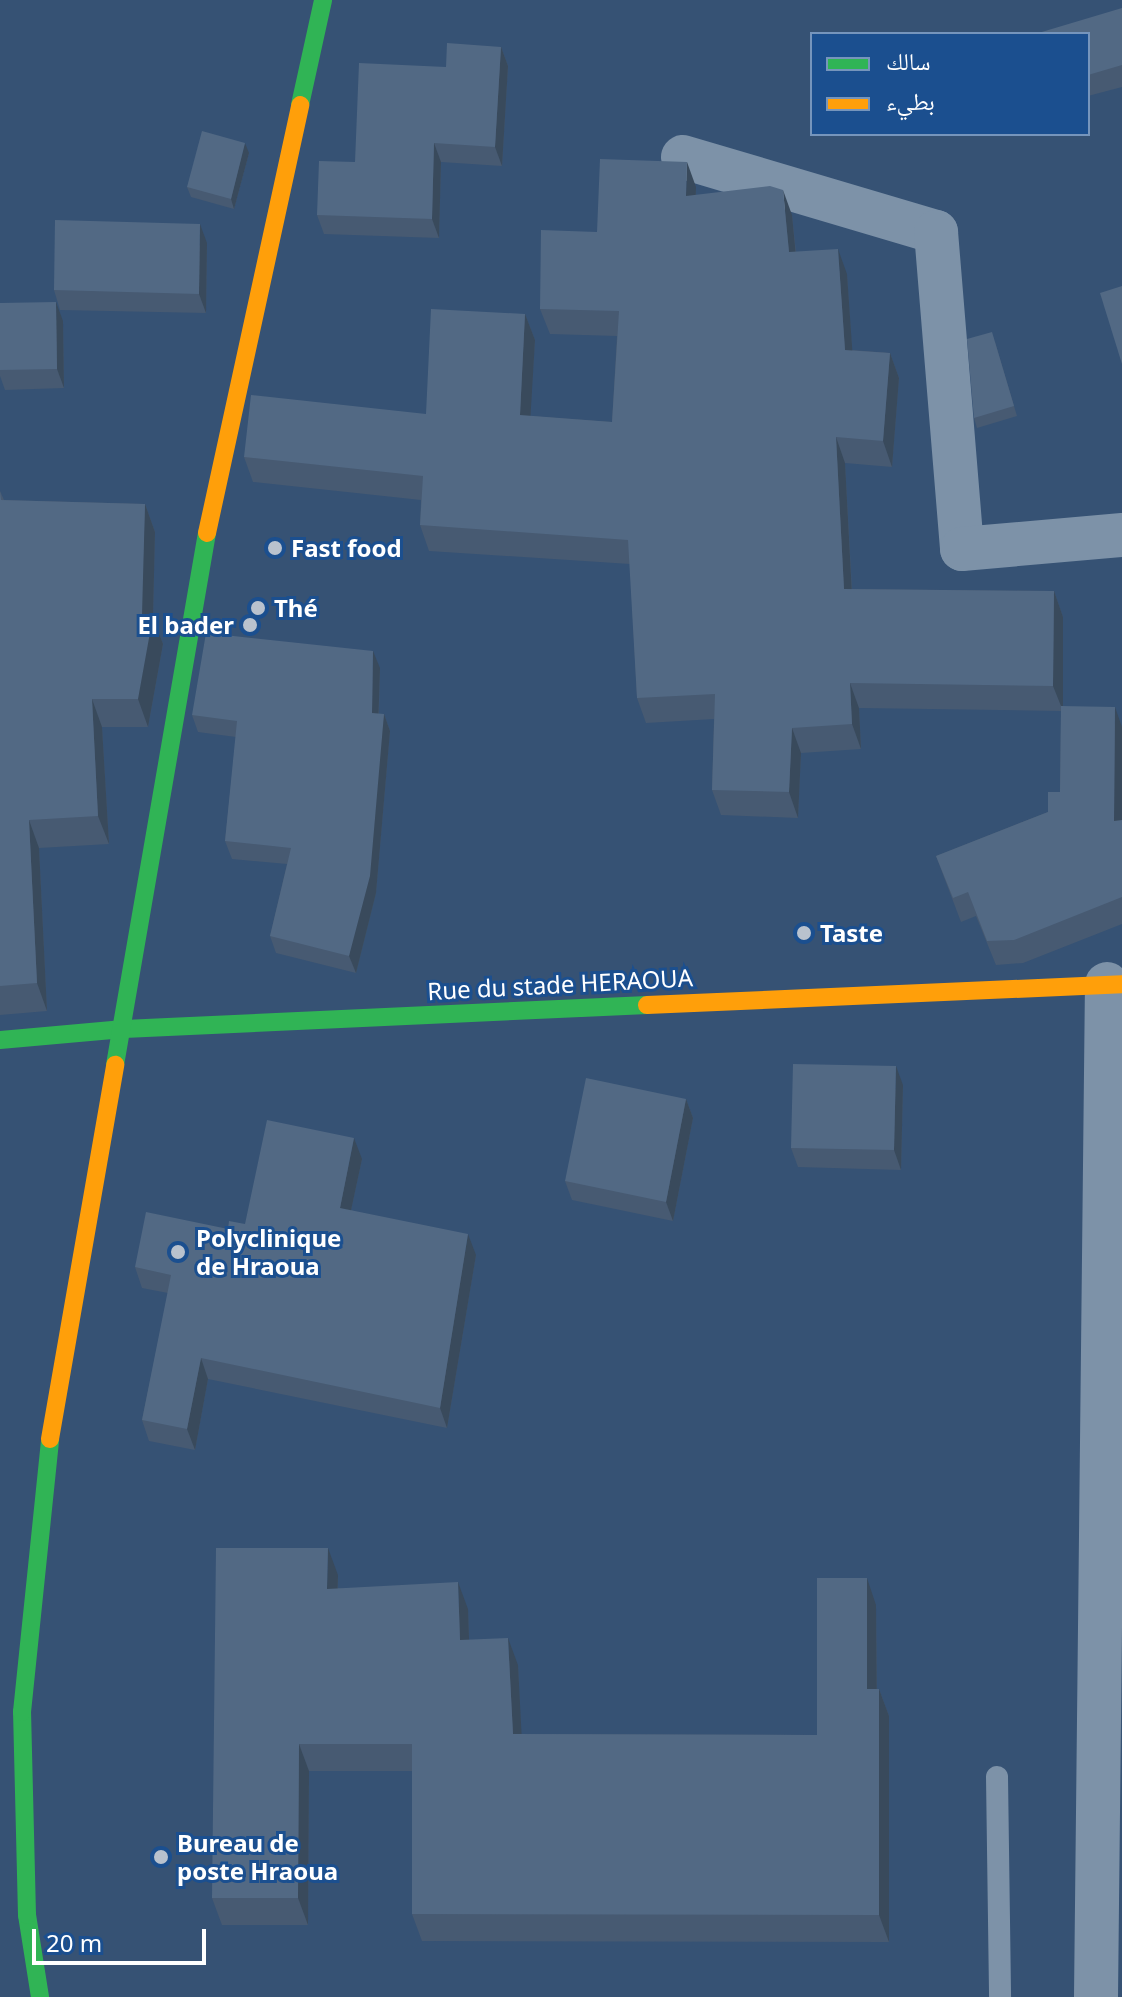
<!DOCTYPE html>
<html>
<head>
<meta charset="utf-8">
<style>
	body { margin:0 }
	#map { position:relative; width:1122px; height:1997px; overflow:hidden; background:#365274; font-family:"Noto Sans","Noto Naskh Arabic",sans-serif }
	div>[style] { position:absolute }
	.lane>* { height:22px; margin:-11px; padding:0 11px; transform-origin:11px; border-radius:11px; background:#7d92a8 }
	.street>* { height:44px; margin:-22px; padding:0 22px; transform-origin:22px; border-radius:22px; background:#7d92a8 }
	.fast>* { height:18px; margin:-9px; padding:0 9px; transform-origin:9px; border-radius:9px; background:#30b455 }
	.slow>* { height:18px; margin:-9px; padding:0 9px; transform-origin:9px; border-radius:9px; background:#ff9f0a }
	.wall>* { inset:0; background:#475a72 }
	.shaded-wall>* { inset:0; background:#394a5c }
	.building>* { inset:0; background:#526984 }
	.dots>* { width:22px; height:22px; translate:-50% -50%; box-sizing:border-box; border:4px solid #1b4f8f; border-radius:50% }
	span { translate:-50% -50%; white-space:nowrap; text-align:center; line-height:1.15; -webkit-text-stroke:6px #1b4f8f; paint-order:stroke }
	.poi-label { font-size:24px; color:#fff; font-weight:700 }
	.left { translate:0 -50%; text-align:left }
	.right { translate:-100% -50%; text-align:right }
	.street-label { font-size:24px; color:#fff }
	.legend { position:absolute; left:810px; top:32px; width:280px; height:104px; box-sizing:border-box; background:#1b4f8f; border:2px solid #7695bc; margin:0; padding:10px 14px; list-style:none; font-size:24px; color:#fff }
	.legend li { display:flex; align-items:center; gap:16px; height:40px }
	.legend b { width:40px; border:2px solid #7695bc }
	.scale { position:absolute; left:32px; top:1929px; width:174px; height:36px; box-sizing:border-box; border:4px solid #fff; border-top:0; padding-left:10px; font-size:24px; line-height:28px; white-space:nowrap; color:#fff; -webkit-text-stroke:6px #1b4f8f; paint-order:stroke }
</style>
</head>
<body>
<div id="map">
	<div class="lane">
		<div style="left:997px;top:1777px;width:220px;rotate:89.2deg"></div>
	</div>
	<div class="street">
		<div style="left:683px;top:157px;width:264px;rotate:16.5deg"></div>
		<div style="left:936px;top:232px;width:318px;rotate:85.3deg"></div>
		<div style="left:962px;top:549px;width:161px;rotate:-5deg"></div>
		<div style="left:1096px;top:1997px;width:1013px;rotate:-89.38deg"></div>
	</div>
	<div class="fast">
		<div style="left:300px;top:105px;width:107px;rotate:-77.6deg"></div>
		<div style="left:0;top:1040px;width:124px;rotate:-5.1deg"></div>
		<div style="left:124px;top:1029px;width:524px;rotate:-2.63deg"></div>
		<div style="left:115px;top:1065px;width:540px;rotate:-80.19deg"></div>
		<div style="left:40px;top:1997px;width:83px;rotate:-99deg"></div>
		<div style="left:27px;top:1915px;width:203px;rotate:-91.4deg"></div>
		<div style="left:22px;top:1712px;width:274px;rotate:-84.1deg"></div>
	</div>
	<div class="slow">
		<div style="left:207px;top:533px;width:438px;rotate:-77.7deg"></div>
		<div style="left:647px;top:1005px;width:475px;rotate:-2.5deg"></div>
		<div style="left:50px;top:1439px;width:380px;rotate:-80.1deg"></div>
	</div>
	<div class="wall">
		<div style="clip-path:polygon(1122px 8px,1122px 87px,1088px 96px,1088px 34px)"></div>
		<div style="clip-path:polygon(501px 47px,508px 66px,502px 166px,441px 162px,439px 238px,324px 234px,317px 215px,446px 67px)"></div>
		<div style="clip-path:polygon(249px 153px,234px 209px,191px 197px,187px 187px)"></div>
		<div style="clip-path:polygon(696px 187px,696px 195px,792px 215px,796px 252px,847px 274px,852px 350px,890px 353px,899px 378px,892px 467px,845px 463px,852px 589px,1054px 591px,1063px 617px,1063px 706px,1122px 727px,1122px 924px,1023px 963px,996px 965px,976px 916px,961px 922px,936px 856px,1048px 812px,1060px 792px,1061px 711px,859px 708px,861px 749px,801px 753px,798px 818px,721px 815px,712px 790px,714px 719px,646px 723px,637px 698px,630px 564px,429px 551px,420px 525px,421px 500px,253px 482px,244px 457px,426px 414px,525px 314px,535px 340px,530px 416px,612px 422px,617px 336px,550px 334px,540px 309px)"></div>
		<div style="clip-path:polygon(207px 243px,206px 313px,60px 310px,54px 290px)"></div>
		<div style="clip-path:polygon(0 303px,63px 321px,64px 388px,5px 390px,0 376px)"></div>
		<div style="clip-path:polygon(995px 342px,1017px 416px,977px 428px,974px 418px)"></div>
		<div style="clip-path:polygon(0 491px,4px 500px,145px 504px,155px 532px,153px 617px,163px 644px,148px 727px,102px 727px,109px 844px,39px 848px,47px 1011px,0 1015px)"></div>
		<div style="clip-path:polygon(380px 668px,379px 714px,384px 714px,390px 731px,376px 893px,356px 973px,276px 953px,270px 936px,287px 864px,232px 859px,225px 841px,236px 737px,198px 732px,192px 715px)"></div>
		<div style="clip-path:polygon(903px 1085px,901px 1170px,798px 1167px,791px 1148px)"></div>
		<div style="clip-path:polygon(686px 1099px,693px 1118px,673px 1221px,572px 1200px,565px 1181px)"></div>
		<div style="clip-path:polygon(362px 1159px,351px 1210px,476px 1255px,447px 1428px,208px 1379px,195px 1450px,149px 1441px,142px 1420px,168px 1293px,142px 1288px,135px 1267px,228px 1229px,245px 1224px)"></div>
		<div style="clip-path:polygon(338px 1575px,338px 1588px,468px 1609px,469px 1640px,518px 1665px,521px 1734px,817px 1735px,876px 1605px,877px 1689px,879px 1689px,889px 1716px,889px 1942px,422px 1941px,412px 1914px,412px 1771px,309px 1771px,308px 1925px,222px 1925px,212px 1898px)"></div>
	</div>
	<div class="shaded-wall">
		<div style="clip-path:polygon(501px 47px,508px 66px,502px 166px,495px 147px)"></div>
		<div style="clip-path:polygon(245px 143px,249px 153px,234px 209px,231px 199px)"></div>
		<div style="clip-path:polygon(434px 143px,441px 162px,439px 238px,432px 219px)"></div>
		<div style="clip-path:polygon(687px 162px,696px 187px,695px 221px,686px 196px)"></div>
		<div style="clip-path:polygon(783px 190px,792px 215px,798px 277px,789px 252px)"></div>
		<div style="clip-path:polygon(200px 224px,207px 243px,206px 313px,199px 294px)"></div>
		<div style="clip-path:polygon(838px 249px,847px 274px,854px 375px,845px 350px)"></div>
		<div style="clip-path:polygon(56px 302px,63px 321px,64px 388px,57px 369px)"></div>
		<div style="clip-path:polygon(525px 314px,535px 340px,529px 441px,520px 415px)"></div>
		<div style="clip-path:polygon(890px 353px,899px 378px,892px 467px,883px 441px)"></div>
		<div style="clip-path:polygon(836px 437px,845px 463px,853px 614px,844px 589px)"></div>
		<div style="clip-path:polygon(145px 504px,155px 532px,153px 617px,163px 644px,148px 727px,138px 699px)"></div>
		<div style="clip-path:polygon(1054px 591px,1063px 617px,1063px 711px,1053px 686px)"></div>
		<div style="clip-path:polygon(373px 651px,380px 668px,378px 730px,372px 713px)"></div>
		<div style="clip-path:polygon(850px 683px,859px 708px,861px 749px,852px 724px)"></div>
		<div style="clip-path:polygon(92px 699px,102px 727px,109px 844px,98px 816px)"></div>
		<div style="clip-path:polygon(1115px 707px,1122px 727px,1122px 844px,1114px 821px)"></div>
		<div style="clip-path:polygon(384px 714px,390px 731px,376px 893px,356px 973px,349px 956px)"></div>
		<div style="clip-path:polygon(792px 728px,801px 753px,798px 818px,789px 792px)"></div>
		<div style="clip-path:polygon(29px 820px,39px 848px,47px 1011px,37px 983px)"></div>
		<div style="clip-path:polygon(896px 1066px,903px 1085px,901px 1170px,894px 1150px)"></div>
		<div style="clip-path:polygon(686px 1099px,693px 1118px,673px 1221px,666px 1202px)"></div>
		<div style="clip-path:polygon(354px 1138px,362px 1159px,347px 1229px,340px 1208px)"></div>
		<div style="clip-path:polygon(468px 1234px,476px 1255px,447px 1428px,440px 1408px)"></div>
		<div style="clip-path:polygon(201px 1358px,208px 1379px,195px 1450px,187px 1429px)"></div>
		<div style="clip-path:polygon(328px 1548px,338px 1575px,337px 1616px,327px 1589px)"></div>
		<div style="clip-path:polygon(867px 1578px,876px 1605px,877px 1716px,867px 1689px)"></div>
		<div style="clip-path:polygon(458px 1582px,468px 1609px,470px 1667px,460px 1640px)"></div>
		<div style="clip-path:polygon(508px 1638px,518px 1665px,523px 1762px,513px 1734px)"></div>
		<div style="clip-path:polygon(879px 1689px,889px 1716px,889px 1942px,879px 1915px)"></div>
		<div style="clip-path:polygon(299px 1744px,309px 1771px,308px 1925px,298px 1898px)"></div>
	</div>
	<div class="building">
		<div style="clip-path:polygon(1122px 8px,1122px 65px,1088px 75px,1088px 34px,1035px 34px)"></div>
		<div style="clip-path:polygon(447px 43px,501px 47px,495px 147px,434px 143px,432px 219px,317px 215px,319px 161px,355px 162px,359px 63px,446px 67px)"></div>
		<div style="clip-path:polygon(202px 131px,245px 143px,231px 199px,187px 187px)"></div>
		<div style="clip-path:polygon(600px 159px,687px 162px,686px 196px,770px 186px,783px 190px,789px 252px,838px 249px,845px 350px,890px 353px,883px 441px,836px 437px,844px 589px,1054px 591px,1053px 686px,850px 683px,852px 724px,792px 728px,789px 792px,712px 790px,715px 694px,637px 698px,628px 540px,420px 525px,423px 476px,244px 457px,251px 395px,426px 414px,431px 309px,525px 314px,520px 415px,612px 422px,619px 311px,540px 309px,541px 230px,597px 232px)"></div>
		<div style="clip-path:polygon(55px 220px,200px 224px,199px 294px,54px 290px)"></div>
		<div style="clip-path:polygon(1122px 286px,1122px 364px,1100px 293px)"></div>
		<div style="clip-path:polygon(56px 302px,57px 369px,0 370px,0 303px)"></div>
		<div style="clip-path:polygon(992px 332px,1014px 406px,974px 418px,967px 339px)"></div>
		<div style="clip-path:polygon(0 491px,1px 500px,145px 504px,142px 615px,153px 616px,138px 699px,92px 699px,98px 816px,29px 820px,37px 983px,0 986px)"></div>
		<div style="clip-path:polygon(206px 633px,373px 651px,372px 713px,384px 714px,370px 876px,349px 956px,270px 936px,291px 848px,225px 841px,237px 721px,192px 715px)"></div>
		<div style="clip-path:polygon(1061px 706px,1115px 707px,1114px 821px,1122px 820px,1122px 897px,1014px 940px,987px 941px,968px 892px,953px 898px,936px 856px,1048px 812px,1048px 792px,1060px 792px)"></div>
		<div style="clip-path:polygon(793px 1064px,896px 1066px,894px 1150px,791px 1148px)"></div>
		<div style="clip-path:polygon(586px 1078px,686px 1099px,666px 1202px,565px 1181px)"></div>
		<div style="clip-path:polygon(267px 1120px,354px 1138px,340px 1208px,468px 1234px,440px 1408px,201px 1358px,187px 1429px,142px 1420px,171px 1275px,135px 1267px,146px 1212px,228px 1229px,229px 1221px,245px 1224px)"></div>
		<div style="clip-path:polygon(216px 1548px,328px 1548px,327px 1589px,458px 1582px,460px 1640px,508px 1638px,513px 1734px,817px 1735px,817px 1578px,867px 1578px,867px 1689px,879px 1689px,879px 1915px,412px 1914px,412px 1744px,299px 1744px,298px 1898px,212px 1898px)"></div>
	</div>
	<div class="dots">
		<div style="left:275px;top:548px;background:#b9c2ce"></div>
		<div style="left:258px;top:608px;background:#b9c2ce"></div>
		<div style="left:250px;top:625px;background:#b9c2ce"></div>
		<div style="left:804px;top:933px;background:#b9c2ce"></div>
		<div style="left:178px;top:1252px;background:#b9c2ce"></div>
		<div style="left:161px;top:1857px;background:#b9c2ce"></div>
	</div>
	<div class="poi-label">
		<span class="left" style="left:291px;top:548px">Fast food</span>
		<span class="left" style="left:274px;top:608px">Thé</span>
		<span class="right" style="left:234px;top:625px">El bader</span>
		<span class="left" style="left:820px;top:933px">Taste</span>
		<span class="left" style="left:196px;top:1252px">Polyclinique<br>de Hraoua</span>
		<span class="left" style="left:177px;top:1857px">Bureau de<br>poste Hraoua</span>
	</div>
	<div class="street-label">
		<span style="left:560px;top:984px;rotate:-3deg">Rue du stade HERAOUA</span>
	</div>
	<ul class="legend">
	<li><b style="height:10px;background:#30b455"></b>سالك</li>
	<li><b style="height:10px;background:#ff9f0a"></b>بطيء</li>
	</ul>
	<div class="scale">20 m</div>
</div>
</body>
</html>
